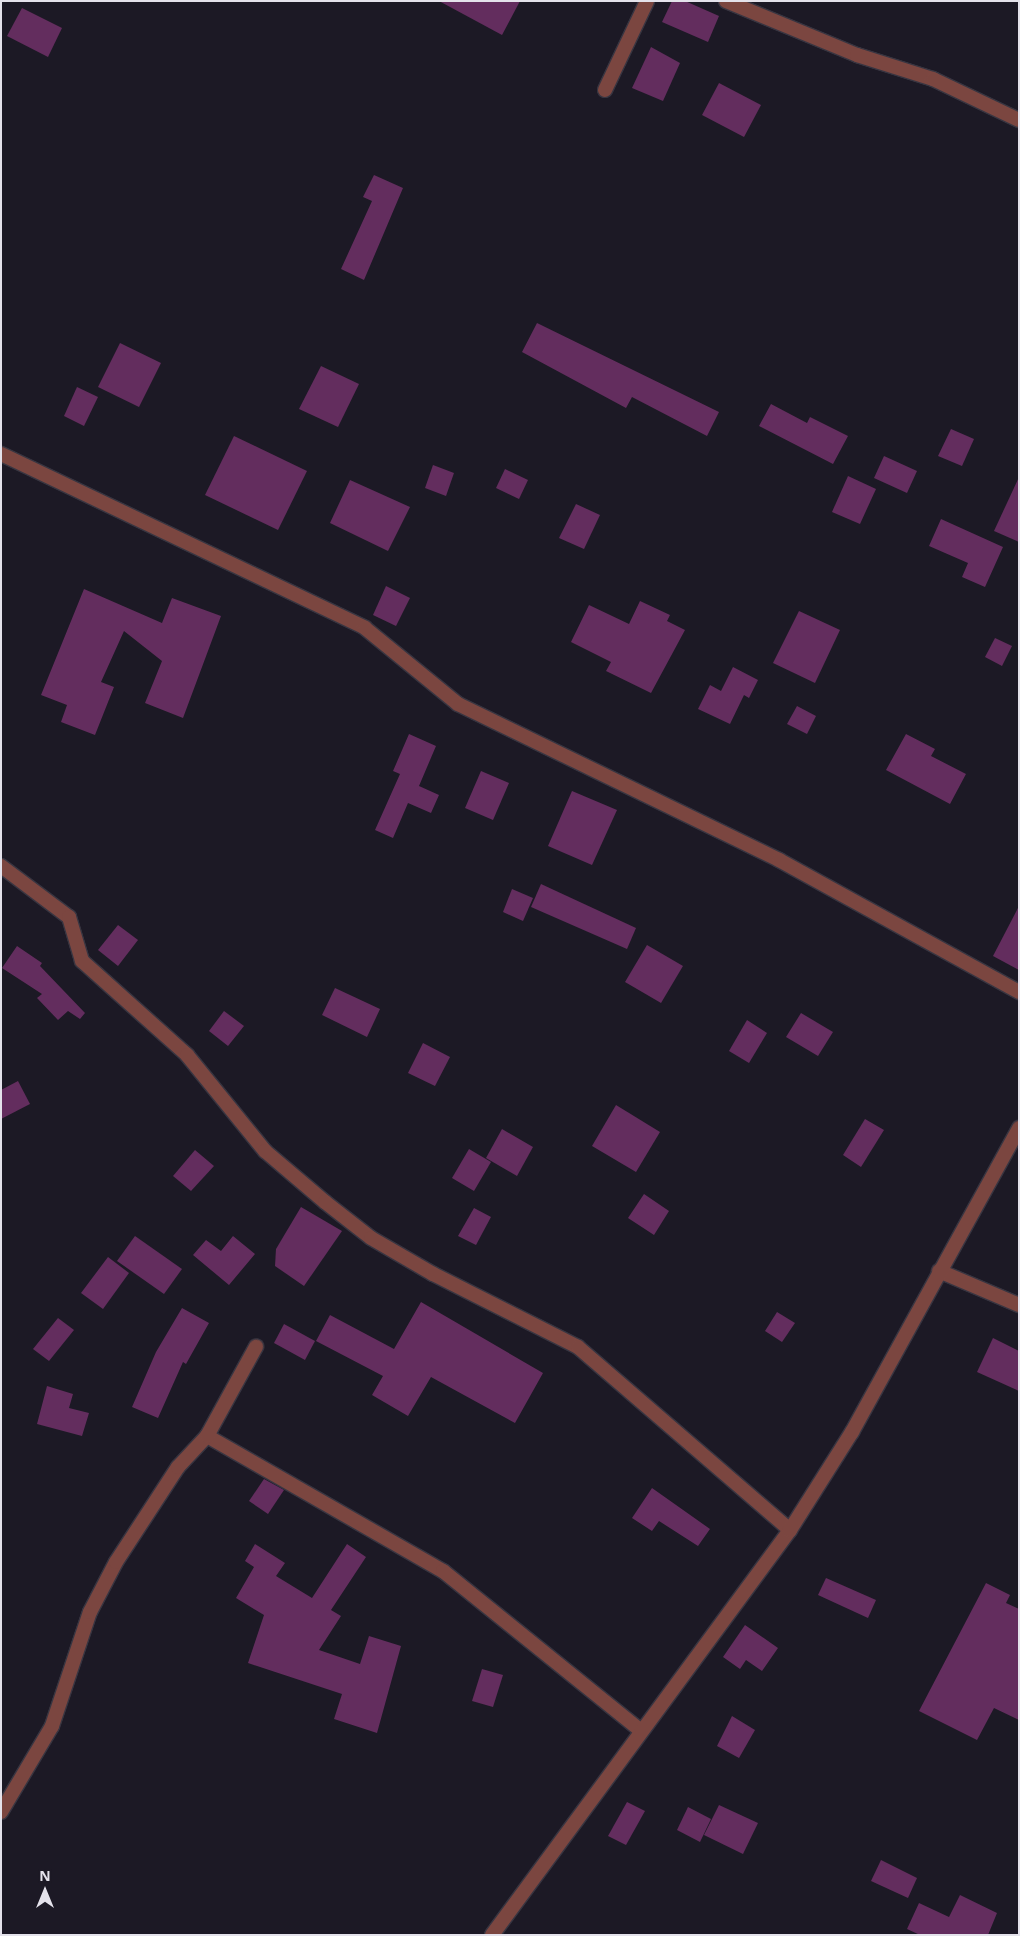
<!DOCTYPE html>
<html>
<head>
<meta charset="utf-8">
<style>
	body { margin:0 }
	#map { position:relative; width:1020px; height:1936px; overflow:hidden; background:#1c1925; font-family:"Open Sans",sans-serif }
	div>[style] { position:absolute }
	.building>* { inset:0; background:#632d5e }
	.roads { filter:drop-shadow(1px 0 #383541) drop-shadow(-1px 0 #383541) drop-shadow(0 1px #383541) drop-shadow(0 -1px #383541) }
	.minor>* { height:14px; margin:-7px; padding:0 7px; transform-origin:7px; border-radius:7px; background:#7b4640 }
	.tertiary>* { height:14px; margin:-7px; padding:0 7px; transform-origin:7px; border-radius:7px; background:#7b4640 }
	span { translate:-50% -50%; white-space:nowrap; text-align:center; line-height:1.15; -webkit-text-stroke:4px #1c1925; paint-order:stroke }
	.frame { position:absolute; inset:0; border:2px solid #e4e2eb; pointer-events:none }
	.north { position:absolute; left:20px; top:1866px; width:50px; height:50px; -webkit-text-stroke:4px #1c1925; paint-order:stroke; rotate:0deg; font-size:14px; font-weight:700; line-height:20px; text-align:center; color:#e4e2eb }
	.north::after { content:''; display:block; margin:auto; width:18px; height:22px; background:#e4e2eb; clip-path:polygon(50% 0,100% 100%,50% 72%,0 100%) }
</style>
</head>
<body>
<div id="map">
	<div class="building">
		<div style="clip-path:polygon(439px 1px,520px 1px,502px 35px)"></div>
		<div style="clip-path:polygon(672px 1px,685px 1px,719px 16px,708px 42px,662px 22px)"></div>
		<div style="clip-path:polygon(22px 8px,62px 28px,48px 57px,7px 36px)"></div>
		<div style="clip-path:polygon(651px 47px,680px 63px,663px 101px,632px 88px)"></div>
		<div style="clip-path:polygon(719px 83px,761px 105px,744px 137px,702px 115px)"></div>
		<div style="clip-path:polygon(374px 175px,403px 188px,364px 280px,341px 269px,372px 201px,363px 197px)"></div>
		<div style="clip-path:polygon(537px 323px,719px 412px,707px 436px,632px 397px,626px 408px,522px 352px)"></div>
		<div style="clip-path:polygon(120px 343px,161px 363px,139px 407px,98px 387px)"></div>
		<div style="clip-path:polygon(321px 366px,359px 384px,338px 427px,299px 409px)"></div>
		<div style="clip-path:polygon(77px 387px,98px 397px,84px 426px,64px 416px)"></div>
		<div style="clip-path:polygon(771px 404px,807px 423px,810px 417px,848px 436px,833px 464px,759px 426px)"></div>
		<div style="clip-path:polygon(951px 429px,974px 439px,962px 466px,938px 456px)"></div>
		<div style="clip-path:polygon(234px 436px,307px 471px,278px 530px,205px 495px)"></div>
		<div style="clip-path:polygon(884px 456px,917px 471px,907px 493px,874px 478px)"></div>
		<div style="clip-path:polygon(433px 465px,454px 473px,446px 496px,425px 488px)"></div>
		<div style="clip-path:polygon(505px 469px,528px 480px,519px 499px,496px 488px)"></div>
		<div style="clip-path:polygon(848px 476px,876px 489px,860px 524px,832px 512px)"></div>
		<div style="clip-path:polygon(1019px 477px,1019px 542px,994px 531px)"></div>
		<div style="clip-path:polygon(350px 480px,410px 507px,388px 551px,330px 523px)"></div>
		<div style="clip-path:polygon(576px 504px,600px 515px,584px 549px,559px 538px)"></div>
		<div style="clip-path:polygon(941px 519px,1003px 547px,985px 587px,962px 577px,968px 563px,929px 546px)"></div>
		<div style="clip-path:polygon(386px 586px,410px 598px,396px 626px,373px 615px)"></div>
		<div style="clip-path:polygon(84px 589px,162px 623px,172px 598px,221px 616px,183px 718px,145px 703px,162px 661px,124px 631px,101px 682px,114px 687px,95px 735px,61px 722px,67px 705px,41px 695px)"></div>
		<div style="clip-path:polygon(640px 601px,670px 615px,667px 621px,685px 630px,651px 693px,606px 671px,611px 662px,571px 642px,589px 605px,629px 624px)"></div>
		<div style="clip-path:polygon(799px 611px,840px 630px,815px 683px,773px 663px)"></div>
		<div style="clip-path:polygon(995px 638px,1012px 646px,1002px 666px,985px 657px)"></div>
		<div style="clip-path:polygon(733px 667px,758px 680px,749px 698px,744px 695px,730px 724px,698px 709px,710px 685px,721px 691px)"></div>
		<div style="clip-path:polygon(797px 706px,816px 716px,807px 734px,787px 724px)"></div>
		<div style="clip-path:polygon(409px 734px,436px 746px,419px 786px,439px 795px,431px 813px,408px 803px,393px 838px,375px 830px,400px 774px,393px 771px)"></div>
		<div style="clip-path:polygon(906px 734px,935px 749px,931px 756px,966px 774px,950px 804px,886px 770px)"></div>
		<div style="clip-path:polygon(481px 771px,509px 783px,493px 820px,465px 808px)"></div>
		<div style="clip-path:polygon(572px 791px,617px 810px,592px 865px,548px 846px)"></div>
		<div style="clip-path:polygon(541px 884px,636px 928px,627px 949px,531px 907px)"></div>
		<div style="clip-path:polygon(512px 889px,533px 898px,523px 921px,503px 912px)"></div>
		<div style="clip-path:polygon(1019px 906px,1019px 970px,993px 956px)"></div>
		<div style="clip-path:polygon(118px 925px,138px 940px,118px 966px,98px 950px)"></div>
		<div style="clip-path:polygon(647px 945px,683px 966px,661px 1003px,625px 982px)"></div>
		<div style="clip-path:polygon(17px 946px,42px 963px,40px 966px,85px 1013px,80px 1019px,68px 1011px,58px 1020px,37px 998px,42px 994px,2px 968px)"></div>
		<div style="clip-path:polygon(335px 988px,380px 1009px,367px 1037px,322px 1015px)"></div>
		<div style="clip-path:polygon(224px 1011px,244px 1026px,228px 1046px,209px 1031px)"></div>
		<div style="clip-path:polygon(801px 1013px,833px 1032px,818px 1056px,786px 1037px)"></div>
		<div style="clip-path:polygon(747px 1020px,767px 1033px,749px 1063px,729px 1051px)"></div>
		<div style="clip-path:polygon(423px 1043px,450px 1057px,435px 1086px,408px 1073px)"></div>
		<div style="clip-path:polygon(18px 1081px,30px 1104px,1px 1119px,1px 1090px)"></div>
		<div style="clip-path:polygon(616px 1105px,660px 1132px,636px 1172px,592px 1146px)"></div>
		<div style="clip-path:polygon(865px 1119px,884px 1130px,861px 1167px,843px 1155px)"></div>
		<div style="clip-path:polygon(502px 1129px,533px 1147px,517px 1176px,486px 1158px)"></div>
		<div style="clip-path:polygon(469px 1149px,491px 1162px,474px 1191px,452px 1178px)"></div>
		<div style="clip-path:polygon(195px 1150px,214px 1166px,191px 1191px,173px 1176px)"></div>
		<div style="clip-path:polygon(644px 1194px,669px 1211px,654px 1235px,628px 1218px)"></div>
		<div style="clip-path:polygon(301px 1207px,342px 1231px,304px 1286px,275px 1266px,276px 1249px)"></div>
		<div style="clip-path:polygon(474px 1208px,491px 1217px,476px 1245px,458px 1236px)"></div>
		<div style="clip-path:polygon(135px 1236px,182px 1269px,164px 1294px,117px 1261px)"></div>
		<div style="clip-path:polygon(233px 1236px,255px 1254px,229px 1285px,193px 1255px,206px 1240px,221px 1251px)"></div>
		<div style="clip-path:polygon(108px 1257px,129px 1273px,103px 1309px,81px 1293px)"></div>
		<div style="clip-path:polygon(421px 1302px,543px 1373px,515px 1423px,431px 1377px,408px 1416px,372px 1395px,383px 1376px,316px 1341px,330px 1315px,394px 1349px)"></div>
		<div style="clip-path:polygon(182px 1308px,209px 1323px,186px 1364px,183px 1362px,158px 1418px,132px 1407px,156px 1352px)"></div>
		<div style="clip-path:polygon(777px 1312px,795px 1323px,782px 1342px,765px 1331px)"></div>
		<div style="clip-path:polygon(58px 1318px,74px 1330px,49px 1361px,33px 1349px)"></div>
		<div style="clip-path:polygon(284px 1324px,315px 1341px,305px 1360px,274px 1343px)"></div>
		<div style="clip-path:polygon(993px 1338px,1019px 1351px,1019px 1391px,977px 1372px)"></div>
		<div style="clip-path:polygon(47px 1386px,73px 1394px,69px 1408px,89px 1413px,82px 1436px,37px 1424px)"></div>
		<div style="clip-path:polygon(264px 1479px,284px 1490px,268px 1514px,249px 1501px)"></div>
		<div style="clip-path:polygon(652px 1488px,710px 1529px,698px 1546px,659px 1521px,652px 1531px,632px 1518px)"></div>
		<div style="clip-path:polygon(255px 1544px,285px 1563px,276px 1576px,312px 1598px,347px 1544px,366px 1557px,331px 1610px,341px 1616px,319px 1650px,360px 1664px,369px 1636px,401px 1646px,377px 1733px,334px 1719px,342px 1694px,248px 1663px,264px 1615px,236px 1598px,254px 1567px,245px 1561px)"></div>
		<div style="clip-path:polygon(826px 1578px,876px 1600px,868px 1618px,818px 1595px)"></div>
		<div style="clip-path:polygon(986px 1583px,1010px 1595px,1006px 1603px,1019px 1609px,1019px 1720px,994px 1708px,977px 1740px,919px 1711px)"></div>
		<div style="clip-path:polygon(745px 1625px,778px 1648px,762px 1671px,746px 1660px,740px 1669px,723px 1657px)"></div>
		<div style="clip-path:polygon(482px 1669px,503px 1675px,493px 1707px,472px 1701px)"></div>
		<div style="clip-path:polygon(732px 1716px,755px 1730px,739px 1758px,717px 1746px)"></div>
		<div style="clip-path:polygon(627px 1802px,645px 1811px,626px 1845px,608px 1836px)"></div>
		<div style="clip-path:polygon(719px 1805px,758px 1823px,743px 1854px,704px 1835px)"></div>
		<div style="clip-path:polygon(688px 1807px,711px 1819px,700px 1842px,677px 1830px)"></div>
		<div style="clip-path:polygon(881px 1860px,917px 1878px,908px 1898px,871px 1881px)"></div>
		<div style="clip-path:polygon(960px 1895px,997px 1913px,988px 1935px,920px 1935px,907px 1929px,919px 1903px,949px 1917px)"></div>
	</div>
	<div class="roads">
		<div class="minor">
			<div style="left:726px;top:1px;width:142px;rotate:22.4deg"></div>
			<div style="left:857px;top:55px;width:80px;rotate:17.5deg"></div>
			<div style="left:933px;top:79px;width:95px;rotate:25.5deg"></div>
			<div style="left:605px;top:90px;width:98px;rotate:-64.7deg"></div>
			<div style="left:1px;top:454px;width:403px;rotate:25.5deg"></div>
			<div style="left:365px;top:628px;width:120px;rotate:39.3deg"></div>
			<div style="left:458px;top:704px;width:357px;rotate:25.9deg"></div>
			<div style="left:779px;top:860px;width:274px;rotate:28.8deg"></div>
			<div style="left:1px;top:866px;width:85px;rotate:36.9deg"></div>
			<div style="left:69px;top:917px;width:46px;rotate:73.5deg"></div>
			<div style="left:82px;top:961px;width:141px;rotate:41.8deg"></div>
			<div style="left:187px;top:1055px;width:124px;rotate:50.9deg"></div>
			<div style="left:265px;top:1151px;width:79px;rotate:40.4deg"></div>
			<div style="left:325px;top:1202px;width:58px;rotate:38deg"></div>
			<div style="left:371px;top:1238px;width:72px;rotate:30.1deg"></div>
			<div style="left:433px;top:1274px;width:162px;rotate:26.7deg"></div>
			<div style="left:578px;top:1347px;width:280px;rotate:40.8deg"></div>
			<div style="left:939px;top:1271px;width:87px;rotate:23deg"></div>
			<div style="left:207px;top:1436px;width:272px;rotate:29.8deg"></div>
			<div style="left:443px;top:1571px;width:255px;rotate:38.9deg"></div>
			<div style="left:1px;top:1812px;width:100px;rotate:-59.3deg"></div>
			<div style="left:52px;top:1726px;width:120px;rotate:-71.6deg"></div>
			<div style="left:90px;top:1612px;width:56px;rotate:-62.5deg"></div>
			<div style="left:116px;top:1562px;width:113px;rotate:-56.9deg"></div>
			<div style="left:178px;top:1467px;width:42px;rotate:-46.9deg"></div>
			<div style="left:207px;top:1436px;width:102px;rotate:-61.2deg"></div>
		</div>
		<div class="tertiary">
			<div style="left:492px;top:1935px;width:503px;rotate:-53.65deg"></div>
			<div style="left:790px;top:1530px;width:116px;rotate:-57.7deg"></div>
			<div style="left:852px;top:1432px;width:347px;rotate:-61.2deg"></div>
		</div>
	</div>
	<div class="frame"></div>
	<div class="north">N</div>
</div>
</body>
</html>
